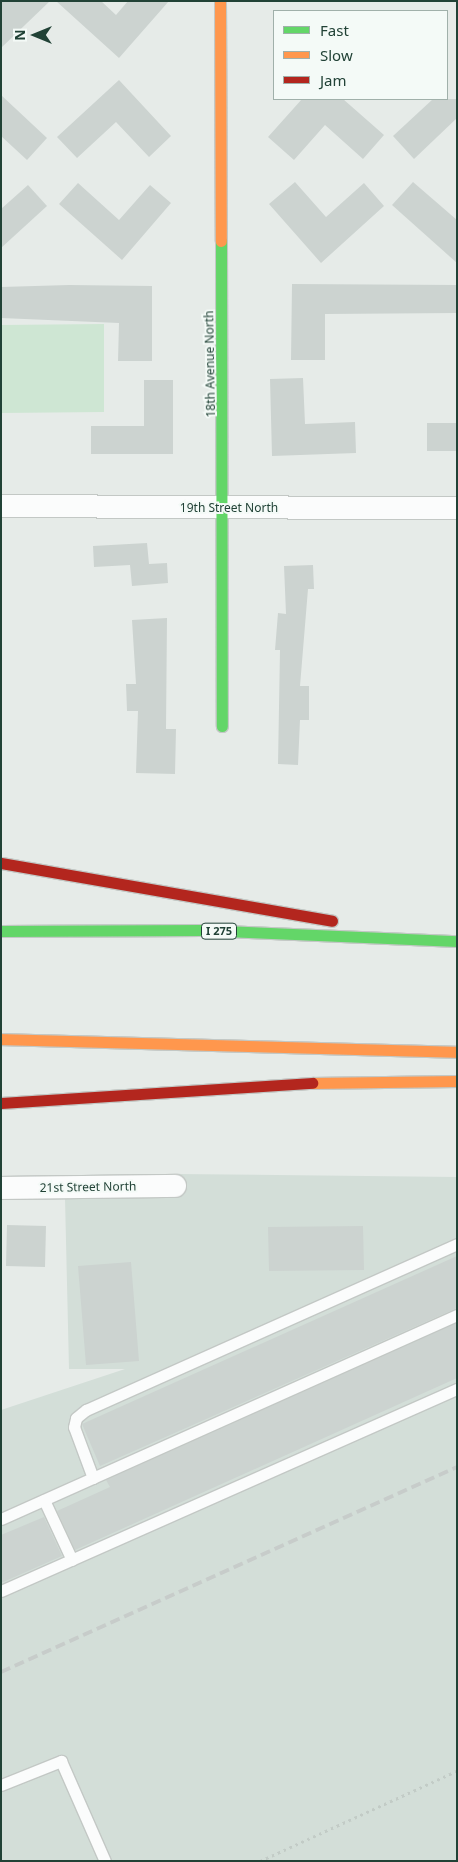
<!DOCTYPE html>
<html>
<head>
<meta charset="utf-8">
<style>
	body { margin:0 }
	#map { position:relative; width:458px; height:1862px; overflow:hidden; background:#e6ebe8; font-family:"Noto Sans",sans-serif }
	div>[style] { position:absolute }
	.built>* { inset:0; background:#d3ded8 }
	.green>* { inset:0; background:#cee6d3 }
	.building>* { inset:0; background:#ccd3d0 }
	.path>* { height:3px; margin-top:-1.5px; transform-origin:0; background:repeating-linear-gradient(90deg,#c2cbc6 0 2.5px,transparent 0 6.5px) }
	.roads { filter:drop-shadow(1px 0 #c3c8c5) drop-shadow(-1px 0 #c3c8c5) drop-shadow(0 1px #c3c8c5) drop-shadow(0 -1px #c3c8c5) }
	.lane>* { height:11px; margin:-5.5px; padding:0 5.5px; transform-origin:5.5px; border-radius:5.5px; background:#fbfcfc }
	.street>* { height:22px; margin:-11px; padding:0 11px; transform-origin:11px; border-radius:11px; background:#fbfcfc }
	.fast>* { height:11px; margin:-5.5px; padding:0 5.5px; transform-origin:5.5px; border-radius:5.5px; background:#63d668 }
	.slow>* { height:11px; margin:-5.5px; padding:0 5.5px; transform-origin:5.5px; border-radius:5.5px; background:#ff974d }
	.jam>* { height:11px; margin:-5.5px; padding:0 5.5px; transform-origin:5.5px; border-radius:5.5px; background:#b3261e }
	.rail>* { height:4px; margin-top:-2px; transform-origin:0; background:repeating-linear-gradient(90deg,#c7ccca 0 10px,transparent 0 15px) }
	span { translate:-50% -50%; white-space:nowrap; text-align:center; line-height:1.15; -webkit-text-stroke:4px #f4faf7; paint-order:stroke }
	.shield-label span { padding:1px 4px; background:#f4faf7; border:1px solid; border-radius:4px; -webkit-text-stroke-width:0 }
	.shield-label { font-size:11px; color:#214236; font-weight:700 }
	.street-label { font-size:12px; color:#214236 }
	.frame { position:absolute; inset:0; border:2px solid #214236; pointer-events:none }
	.legend { position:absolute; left:273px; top:10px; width:175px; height:90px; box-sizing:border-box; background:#f4faf7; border:1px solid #a0b0aa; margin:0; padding:6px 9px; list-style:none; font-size:15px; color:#214236 }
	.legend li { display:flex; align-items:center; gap:10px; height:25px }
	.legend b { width:25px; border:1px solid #a0b0aa }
	.north { position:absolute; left:10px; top:10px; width:50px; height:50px; -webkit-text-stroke:4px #f4faf7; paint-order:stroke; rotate:270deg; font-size:14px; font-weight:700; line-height:20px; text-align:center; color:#214236 }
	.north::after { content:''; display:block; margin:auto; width:18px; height:22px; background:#214236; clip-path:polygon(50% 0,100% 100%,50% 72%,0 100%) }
</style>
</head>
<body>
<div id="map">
	<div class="built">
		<div style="clip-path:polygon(176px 1174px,457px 1177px,457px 1861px,1px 1861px,1px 1410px,125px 1369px,69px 1369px,65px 1198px,175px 1197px)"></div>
	</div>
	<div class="green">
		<div style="clip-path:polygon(104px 324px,104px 412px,1px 413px,1px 325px)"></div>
	</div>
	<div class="building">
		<div style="clip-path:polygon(1px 1px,50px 1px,1px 48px)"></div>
		<div style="clip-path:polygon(56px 1px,101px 1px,116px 15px,128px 1px,169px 1px,119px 58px)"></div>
		<div style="clip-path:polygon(119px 80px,171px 136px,149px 157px,116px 122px,77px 158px,57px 137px)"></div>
		<div style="clip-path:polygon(1px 95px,47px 138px,27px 160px,1px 136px)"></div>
		<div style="clip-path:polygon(302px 99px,343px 99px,384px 135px,363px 159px,325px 125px,294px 160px,268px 137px)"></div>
		<div style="clip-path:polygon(433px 99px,457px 99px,457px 118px,414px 159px,393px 136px)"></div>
		<div style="clip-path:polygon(295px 182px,326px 217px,364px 183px,384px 206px,321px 263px,269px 204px)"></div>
		<div style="clip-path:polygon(413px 182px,457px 220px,457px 263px,392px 205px)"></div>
		<div style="clip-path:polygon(78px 183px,119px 220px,150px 185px,171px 203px,122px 260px,59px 204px)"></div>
		<div style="clip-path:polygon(28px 185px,47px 206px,1px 248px,1px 209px)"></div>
		<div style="clip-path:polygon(292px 284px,457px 285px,457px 313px,325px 314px,325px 360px,291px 360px)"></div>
		<div style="clip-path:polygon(69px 285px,152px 286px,152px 361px,118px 361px,119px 323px,1px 318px,1px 287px)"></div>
		<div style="clip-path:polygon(303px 378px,305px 424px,355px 422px,356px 453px,272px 456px,270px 379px)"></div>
		<div style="clip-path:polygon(144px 380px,173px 380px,173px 454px,91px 454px,91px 426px,144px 426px)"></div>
		<div style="clip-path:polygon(427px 423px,457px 423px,457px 451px,427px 451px)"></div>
		<div style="clip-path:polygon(147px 543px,149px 564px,167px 563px,168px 583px,132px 586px,130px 565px,94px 567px,93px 546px)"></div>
		<div style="clip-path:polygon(313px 565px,314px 589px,308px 589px,300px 686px,309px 686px,309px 720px,300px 720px,298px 765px,278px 764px,280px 650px,275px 650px,278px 613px,286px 614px,284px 566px)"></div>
		<div style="clip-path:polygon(167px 618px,166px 729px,176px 729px,175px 774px,136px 773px,138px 711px,127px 711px,126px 684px,136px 684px,132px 620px)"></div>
		<div style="clip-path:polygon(7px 1225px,46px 1226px,45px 1267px,6px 1266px)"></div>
		<div style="clip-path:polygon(363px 1226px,364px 1270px,269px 1271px,268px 1227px)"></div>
		<div style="clip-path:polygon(457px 1256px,457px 1308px,100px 1466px,82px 1424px)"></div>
		<div style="clip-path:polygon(131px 1262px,139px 1361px,86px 1365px,78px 1266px)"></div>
		<div style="clip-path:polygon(457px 1323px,457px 1378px,75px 1550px,57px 1511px,110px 1487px,106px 1480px)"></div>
		<div style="clip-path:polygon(44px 1517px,62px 1556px,1px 1583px,1px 1535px)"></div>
	</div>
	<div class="path">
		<div style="left:260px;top:1861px;width:217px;rotate:-24.6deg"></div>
	</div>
	<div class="roads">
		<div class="lane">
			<div style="left:93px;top:1478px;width:54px;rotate:-110.4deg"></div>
			<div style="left:74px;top:1427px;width:9px;rotate:-77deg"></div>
			<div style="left:76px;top:1418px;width:13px;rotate:-39deg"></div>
			<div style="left:86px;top:1410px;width:406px;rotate:-24.1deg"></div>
			<div style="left:44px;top:1500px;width:66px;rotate:65deg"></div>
			<div style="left:1px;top:1519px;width:500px;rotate:-24.1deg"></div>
			<div style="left:1px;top:1591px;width:499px;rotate:-23.9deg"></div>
			<div style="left:1px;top:1785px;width:65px;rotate:-21.8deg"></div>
			<div style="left:61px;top:1761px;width:109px;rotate:66.3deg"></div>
		</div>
		<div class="street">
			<div style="left:1px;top:506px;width:456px;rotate:0.3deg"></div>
			<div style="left:1px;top:1188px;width:174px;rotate:-0.7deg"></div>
		</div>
		<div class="fast">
			<div style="left:221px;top:241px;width:485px;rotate:89.9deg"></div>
			<div style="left:1px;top:931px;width:201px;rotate:-0.3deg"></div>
			<div style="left:202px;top:930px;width:255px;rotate:2.5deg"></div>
		</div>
		<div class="slow">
			<div style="left:220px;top:1px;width:240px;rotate:89.8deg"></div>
			<div style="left:1px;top:1039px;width:456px;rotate:1.6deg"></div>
			<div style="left:312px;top:1083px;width:145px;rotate:-0.8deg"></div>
		</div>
		<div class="jam">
			<div style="left:1px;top:863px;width:336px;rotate:9.9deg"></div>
			<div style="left:1px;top:1103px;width:312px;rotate:-3.7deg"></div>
		</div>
	</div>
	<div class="rail">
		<div style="left:1px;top:1672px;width:500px;rotate:-24.2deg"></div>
	</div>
	<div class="shield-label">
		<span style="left:219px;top:931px">I 275</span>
	</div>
	<div class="street-label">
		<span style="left:210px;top:364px;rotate:-91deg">18th Avenue North</span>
		<span style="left:229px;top:508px">19th Street North</span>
		<span style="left:88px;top:1187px;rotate:-1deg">21st Street North</span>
	</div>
	<div class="frame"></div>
	<ul class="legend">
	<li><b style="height:6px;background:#63d668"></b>Fast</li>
	<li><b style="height:6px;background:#ff974d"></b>Slow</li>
	<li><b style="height:6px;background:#b3261e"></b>Jam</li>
	</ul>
	<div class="north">N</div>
</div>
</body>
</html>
